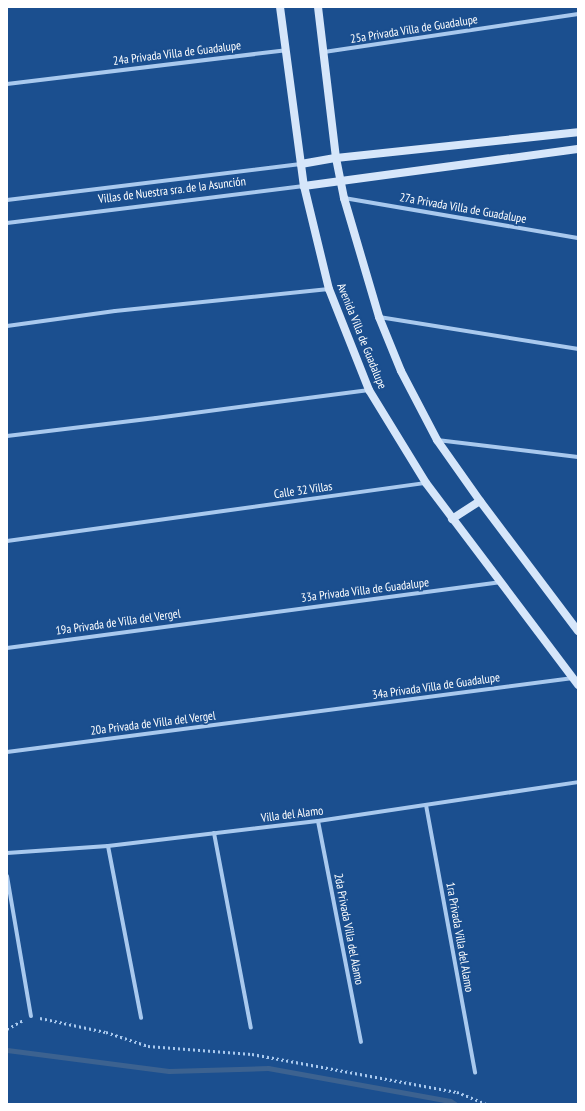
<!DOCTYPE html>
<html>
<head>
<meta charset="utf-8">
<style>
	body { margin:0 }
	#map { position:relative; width:585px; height:1111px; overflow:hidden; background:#1b4f8f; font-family:"PT Sans Narrow",sans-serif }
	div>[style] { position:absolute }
	.stream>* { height:5px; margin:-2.5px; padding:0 2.5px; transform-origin:2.5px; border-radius:2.5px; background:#3c6290 }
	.path>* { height:2.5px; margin-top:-1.25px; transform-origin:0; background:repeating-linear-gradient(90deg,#a9c9ee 0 2px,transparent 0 5px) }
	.street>* { height:4px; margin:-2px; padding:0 2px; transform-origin:2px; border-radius:2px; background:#a9c9ee }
	.secondary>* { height:8px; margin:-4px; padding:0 4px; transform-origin:4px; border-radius:4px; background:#d6e6fa }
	span { translate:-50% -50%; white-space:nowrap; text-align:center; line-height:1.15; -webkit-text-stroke:3.5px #1b4f8f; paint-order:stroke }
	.street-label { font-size:12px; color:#fff }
	.frame { position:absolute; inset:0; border:8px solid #fff; pointer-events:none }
</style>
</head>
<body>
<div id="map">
	<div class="stream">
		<div style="left:7px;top:1050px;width:163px;rotate:7.4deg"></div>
		<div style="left:169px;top:1071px;width:99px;rotate:-1.7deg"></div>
		<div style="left:268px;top:1068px;width:185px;rotate:10.3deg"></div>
		<div style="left:450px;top:1101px;width:6px;rotate:31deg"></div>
	</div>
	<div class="path">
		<div style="left:40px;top:1018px;width:67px;rotate:12deg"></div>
		<div style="left:106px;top:1032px;width:44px;rotate:18.4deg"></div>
		<div style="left:148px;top:1046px;width:104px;rotate:4.4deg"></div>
		<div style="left:252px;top:1054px;width:208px;rotate:10.5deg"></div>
		<div style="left:457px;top:1092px;width:31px;rotate:22deg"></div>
		<div style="left:7px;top:1029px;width:18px;rotate:-29deg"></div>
	</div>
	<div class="street">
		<div style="left:324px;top:52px;width:257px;rotate:-8.5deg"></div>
		<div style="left:7px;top:84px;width:281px;rotate:-6.9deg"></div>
		<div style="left:344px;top:198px;width:237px;rotate:9.7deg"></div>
		<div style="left:7px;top:200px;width:296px;rotate:-7deg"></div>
		<div style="left:7px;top:223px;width:299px;rotate:-7.1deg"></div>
		<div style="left:379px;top:317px;width:202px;rotate:9.1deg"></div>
		<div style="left:7px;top:326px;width:109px;rotate:-7.9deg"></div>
		<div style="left:115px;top:311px;width:215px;rotate:-5.9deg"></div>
		<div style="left:7px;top:436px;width:150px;rotate:-6.9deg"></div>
		<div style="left:156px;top:418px;width:215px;rotate:-7.5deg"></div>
		<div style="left:437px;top:440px;width:142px;rotate:6.9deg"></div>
		<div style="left:7px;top:541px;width:423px;rotate:-7.9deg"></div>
		<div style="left:7px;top:648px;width:497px;rotate:-7.6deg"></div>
		<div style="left:7px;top:752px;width:571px;rotate:-7.45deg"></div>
		<div style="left:426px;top:805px;width:272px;rotate:79.6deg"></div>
		<div style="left:318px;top:821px;width:225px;rotate:79deg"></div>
		<div style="left:214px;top:833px;width:198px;rotate:79.3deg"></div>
		<div style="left:108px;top:846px;width:175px;rotate:79.1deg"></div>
		<div style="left:7px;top:853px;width:101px;rotate:-4deg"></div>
		<div style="left:108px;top:846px;width:211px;rotate:-6.8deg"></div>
		<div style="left:318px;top:821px;width:263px;rotate:-8.5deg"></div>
		<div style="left:7px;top:876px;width:142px;rotate:80.3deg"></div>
	</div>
	<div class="secondary">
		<div style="left:280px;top:7px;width:181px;rotate:82.4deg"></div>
		<div style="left:304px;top:186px;width:106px;rotate:76.4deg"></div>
		<div style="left:329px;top:289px;width:109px;rotate:68.4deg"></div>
		<div style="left:369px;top:390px;width:109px;rotate:58.5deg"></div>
		<div style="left:426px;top:483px;width:253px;rotate:53deg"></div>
		<div style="left:318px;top:7px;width:152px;rotate:83.2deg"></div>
		<div style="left:336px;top:158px;width:41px;rotate:78.7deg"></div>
		<div style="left:344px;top:198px;width:124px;rotate:73.6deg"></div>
		<div style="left:379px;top:317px;width:58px;rotate:67.8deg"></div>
		<div style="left:401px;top:371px;width:78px;rotate:62.4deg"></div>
		<div style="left:437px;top:440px;width:75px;rotate:54.8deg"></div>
		<div style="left:480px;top:501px;width:163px;rotate:53deg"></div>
		<div style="left:301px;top:164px;width:36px;rotate:-10deg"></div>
		<div style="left:336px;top:158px;width:243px;rotate:-6.1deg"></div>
		<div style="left:304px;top:186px;width:276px;rotate:-7.7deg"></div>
		<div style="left:452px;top:519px;width:33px;rotate:-33deg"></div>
	</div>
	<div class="street-label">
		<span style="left:414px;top:29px;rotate:-9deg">25a Privada Villa de Guadalupe</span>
		<span style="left:177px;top:53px;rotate:-7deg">24a Privada Villa de Guadalupe</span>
		<span style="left:172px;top:190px;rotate:-7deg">Villas de Nuestra sra. de la Asunción</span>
		<span style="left:463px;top:208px;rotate:10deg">27a Privada Villa de Guadalupe</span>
		<span style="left:362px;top:336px;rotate:68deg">Avenida Villa de Guadalupe</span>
		<span style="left:303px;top:490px;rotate:-8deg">Calle 32 Villas</span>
		<span style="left:365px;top:590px;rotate:-7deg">33a Privada Villa de Guadalupe</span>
		<span style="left:118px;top:622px;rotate:-8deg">19a Privada de Villa del Vergel</span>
		<span style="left:436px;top:686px;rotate:-8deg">34a Privada Villa de Guadalupe</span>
		<span style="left:153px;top:723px;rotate:-7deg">20a Privada de Villa del Vergel</span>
		<span style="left:292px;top:814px;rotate:-7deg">Villa del Alamo</span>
		<span style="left:349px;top:929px;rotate:79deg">2da Privada Villa del Alamo</span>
		<span style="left:460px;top:937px;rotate:80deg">1ra Privada Villa del Alamo</span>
	</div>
	<div class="frame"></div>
</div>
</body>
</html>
